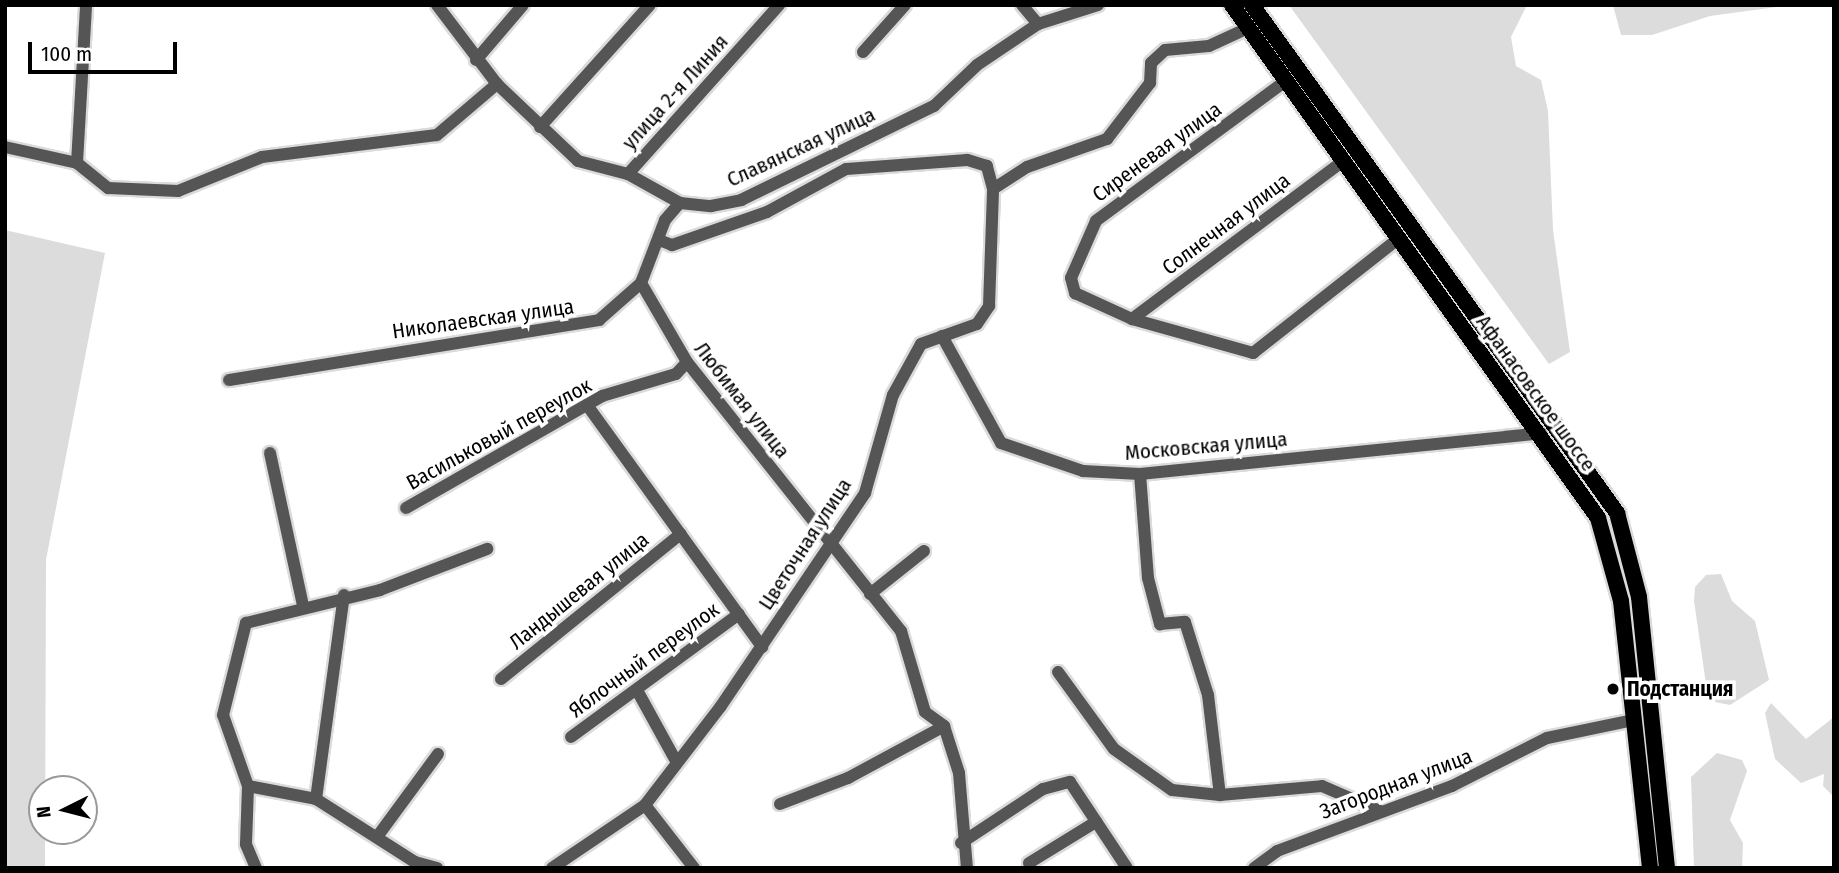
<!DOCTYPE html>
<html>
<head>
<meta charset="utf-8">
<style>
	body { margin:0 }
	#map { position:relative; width:1839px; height:873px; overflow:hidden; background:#fff; font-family:"Fira Sans Condensed",sans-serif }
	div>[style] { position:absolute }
	.green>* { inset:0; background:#dcdcdc }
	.roads { filter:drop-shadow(2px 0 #dbdbdb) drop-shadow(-2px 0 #dbdbdb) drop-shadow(0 2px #dbdbdb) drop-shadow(0 -2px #dbdbdb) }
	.minor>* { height:12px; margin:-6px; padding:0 6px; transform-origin:6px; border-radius:6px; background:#555 }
	.major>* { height:16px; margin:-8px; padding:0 8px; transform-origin:8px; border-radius:8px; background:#000 }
	.dots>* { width:19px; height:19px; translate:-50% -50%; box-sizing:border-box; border:4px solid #fff; border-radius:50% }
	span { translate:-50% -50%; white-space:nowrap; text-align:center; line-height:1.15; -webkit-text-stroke:7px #fff; paint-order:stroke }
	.street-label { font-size:21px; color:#000 }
	.poi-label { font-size:21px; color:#000; font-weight:700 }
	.left { translate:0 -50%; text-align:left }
	.frame { position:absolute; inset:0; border:7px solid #000; pointer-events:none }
	.north { position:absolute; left:28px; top:775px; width:70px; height:70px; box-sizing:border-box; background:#fff; border:2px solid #999; border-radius:50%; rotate:264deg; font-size:19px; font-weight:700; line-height:28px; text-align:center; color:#000 }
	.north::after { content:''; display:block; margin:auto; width:24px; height:32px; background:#000; clip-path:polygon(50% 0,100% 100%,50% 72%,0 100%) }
	.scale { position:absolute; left:28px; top:42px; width:149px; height:32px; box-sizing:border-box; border:4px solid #000; border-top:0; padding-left:9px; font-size:21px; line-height:24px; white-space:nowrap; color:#000; -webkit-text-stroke:5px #fff; paint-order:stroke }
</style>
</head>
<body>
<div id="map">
	<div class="green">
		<div style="clip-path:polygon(1289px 5px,1527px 5px,1511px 37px,1516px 66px,1541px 80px,1548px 111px,1553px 230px,1570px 352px,1549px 364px)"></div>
		<div style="clip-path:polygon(1613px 5px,1790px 5px,1710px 16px,1652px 35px,1621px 35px)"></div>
		<div style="clip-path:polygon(5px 230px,105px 253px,46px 560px,45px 868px,5px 868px)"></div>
		<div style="clip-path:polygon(1721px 574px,1732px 601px,1755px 621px,1769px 680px,1730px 705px,1715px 702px,1707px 691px,1694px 601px,1695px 587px,1706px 575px)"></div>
		<div style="clip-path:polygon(1771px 703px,1806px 739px,1834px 717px,1834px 797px,1823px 786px,1824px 774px,1801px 783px,1775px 759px,1765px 713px)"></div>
		<div style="clip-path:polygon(1717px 753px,1742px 760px,1747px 771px,1730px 820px,1743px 843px,1742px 868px,1694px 868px,1691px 777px)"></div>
	</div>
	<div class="roads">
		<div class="minor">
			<div style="left:437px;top:5px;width:99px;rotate:52.8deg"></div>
			<div style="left:497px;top:84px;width:112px;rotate:43.5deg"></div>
			<div style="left:578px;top:161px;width:52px;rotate:14.6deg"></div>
			<div style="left:628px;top:174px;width:60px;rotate:29.1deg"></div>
			<div style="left:680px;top:203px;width:31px;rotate:6deg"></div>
			<div style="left:711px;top:206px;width:31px;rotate:-11deg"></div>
			<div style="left:741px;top:200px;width:215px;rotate:-26deg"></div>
			<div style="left:934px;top:106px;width:59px;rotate:-43.6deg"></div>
			<div style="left:977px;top:65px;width:73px;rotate:-33.9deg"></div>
			<div style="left:1038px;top:24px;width:63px;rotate:-17.6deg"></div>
			<div style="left:1022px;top:5px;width:25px;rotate:50deg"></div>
			<div style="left:863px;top:52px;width:63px;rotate:-48.2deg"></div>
			<div style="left:476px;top:60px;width:72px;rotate:-49.5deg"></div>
			<div style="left:1287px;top:80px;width:237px;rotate:143.6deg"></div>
			<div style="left:1096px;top:221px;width:62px;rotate:113.7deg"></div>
			<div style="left:1071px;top:278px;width:16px;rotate:75deg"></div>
			<div style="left:1075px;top:293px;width:63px;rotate:24.5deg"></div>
			<div style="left:1132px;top:319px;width:126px;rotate:15.7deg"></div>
			<div style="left:1253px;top:353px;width:186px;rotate:-38.2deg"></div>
			<div style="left:540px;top:127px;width:164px;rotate:-48deg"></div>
			<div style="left:5px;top:147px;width:74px;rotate:12.5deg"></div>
			<div style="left:77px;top:163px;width:40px;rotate:39deg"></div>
			<div style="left:108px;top:188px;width:70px;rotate:2.5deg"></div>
			<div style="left:178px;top:191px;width:91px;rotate:-22deg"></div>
			<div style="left:262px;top:157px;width:176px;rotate:-7.2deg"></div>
			<div style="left:437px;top:135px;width:79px;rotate:-40.4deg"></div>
			<div style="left:77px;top:163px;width:158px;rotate:-86.7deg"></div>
			<div style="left:628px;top:174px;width:227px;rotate:-48.2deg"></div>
			<div style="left:993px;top:189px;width:40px;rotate:-32.9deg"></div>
			<div style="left:1027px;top:167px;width:85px;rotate:-19.3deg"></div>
			<div style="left:1107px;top:139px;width:71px;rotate:-52.5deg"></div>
			<div style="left:1150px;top:83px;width:20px;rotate:-87deg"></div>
			<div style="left:1151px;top:63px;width:19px;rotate:-43deg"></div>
			<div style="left:1165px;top:50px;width:44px;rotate:-5.2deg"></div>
			<div style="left:1209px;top:46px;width:43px;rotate:-24.8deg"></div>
			<div style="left:641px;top:283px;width:91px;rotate:59.8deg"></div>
			<div style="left:687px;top:362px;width:344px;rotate:51.5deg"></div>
			<div style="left:901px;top:631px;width:84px;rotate:73.5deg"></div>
			<div style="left:925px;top:712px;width:24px;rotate:36deg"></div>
			<div style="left:944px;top:726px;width:49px;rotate:72.3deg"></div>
			<div style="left:959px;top:773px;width:95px;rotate:85.2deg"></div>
			<div style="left:1132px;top:319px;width:264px;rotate:-36.8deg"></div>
			<div style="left:942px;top:336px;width:122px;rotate:61.1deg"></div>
			<div style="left:1001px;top:443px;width:87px;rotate:18.9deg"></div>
			<div style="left:1083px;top:471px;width:57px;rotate:3deg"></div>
			<div style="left:1140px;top:474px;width:403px;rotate:-5.8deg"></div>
			<div style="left:229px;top:380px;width:375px;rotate:-9.2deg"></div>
			<div style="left:599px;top:320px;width:56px;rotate:-41.4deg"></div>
			<div style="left:641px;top:283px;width:67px;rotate:-69.1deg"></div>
			<div style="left:665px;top:220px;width:23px;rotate:-49deg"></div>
			<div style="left:587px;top:405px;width:299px;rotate:54.1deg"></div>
			<div style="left:270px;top:453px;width:157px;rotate:77.8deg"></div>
			<div style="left:1140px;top:474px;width:104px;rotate:85.6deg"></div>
			<div style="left:1148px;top:578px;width:48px;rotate:75.4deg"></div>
			<div style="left:1160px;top:624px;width:25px;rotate:-5deg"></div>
			<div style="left:1185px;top:622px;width:77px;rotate:72.5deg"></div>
			<div style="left:1208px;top:695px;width:101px;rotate:83.2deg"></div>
			<div style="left:406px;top:508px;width:226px;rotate:-29.7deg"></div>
			<div style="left:602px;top:396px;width:77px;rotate:-16.6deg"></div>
			<div style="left:676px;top:374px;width:16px;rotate:-47deg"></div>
			<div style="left:870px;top:594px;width:69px;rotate:-38.5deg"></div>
			<div style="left:1058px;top:672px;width:95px;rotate:54deg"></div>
			<div style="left:1114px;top:749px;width:71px;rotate:35.3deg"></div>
			<div style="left:1172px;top:790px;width:48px;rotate:5.9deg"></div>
			<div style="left:1220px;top:795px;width:102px;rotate:-5deg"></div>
			<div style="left:1322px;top:786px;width:63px;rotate:23.3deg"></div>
			<div style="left:501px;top:679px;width:231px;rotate:-38.9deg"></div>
			<div style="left:638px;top:692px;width:79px;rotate:61.2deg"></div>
			<div style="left:571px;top:737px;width:208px;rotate:-36.2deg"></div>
			<div style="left:248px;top:786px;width:69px;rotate:10.8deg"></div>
			<div style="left:316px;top:799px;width:117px;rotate:32.5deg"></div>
			<div style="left:415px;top:862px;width:23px;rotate:15deg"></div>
			<div style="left:316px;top:799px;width:206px;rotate:-82.2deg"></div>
			<div style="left:780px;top:804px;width:73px;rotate:-20.9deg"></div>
			<div style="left:848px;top:778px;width:109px;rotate:-28.4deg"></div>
			<div style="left:645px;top:805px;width:80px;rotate:52.1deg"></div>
			<div style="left:377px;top:837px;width:103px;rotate:-53.7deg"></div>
			<div style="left:961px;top:843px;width:98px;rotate:-33.4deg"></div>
			<div style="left:1043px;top:789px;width:28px;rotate:-15deg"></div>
			<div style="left:1070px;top:782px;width:103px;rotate:56.5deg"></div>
			<div style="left:1029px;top:863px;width:79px;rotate:-31.5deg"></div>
			<div style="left:256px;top:868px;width:26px;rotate:-113deg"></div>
			<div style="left:246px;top:844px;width:58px;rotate:-88deg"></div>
			<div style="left:248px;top:786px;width:75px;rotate:-109.4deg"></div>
			<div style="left:223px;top:715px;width:95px;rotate:-76deg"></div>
			<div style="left:246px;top:623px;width:138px;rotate:-13.8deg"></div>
			<div style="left:380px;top:590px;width:115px;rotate:-21deg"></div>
			<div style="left:552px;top:868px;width:112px;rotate:-34.1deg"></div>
			<div style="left:645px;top:805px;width:125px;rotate:-52.5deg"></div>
			<div style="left:721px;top:706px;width:257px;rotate:-55.9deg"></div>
			<div style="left:865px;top:493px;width:102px;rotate:-74.1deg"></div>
			<div style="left:893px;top:395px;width:58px;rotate:-61.2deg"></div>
			<div style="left:921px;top:344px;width:59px;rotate:-19.7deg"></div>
			<div style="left:977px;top:324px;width:22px;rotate:-56deg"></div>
			<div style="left:989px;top:306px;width:117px;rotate:-88deg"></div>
			<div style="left:993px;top:189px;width:24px;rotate:-105deg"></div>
			<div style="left:987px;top:166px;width:21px;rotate:-163deg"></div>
			<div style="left:967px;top:160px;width:121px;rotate:175.7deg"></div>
			<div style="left:846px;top:169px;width:90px;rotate:151.4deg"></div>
			<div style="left:767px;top:212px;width:101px;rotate:160.8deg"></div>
			<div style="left:672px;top:245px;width:14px;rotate:-159deg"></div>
			<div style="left:1254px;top:868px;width:29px;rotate:-36deg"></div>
			<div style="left:1277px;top:851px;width:187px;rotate:-20.4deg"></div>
			<div style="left:1452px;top:786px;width:106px;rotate:-26.8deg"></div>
			<div style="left:1547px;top:738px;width:89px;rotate:-11.7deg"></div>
		</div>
		<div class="major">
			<div style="left:1232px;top:5px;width:630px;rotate:54.49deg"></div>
			<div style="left:1598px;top:518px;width:86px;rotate:74.5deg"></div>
			<div style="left:1621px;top:601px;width:269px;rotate:83.8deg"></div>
			<div style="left:1252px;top:5px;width:626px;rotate:54.3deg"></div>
			<div style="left:1617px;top:513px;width:87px;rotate:75.3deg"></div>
			<div style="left:1639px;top:597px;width:272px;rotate:84.1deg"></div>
		</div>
	</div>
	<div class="dots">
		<div style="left:1613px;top:689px;background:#000"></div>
	</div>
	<div class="street-label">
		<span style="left:675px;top:92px;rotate:-48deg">улица 2-я Линия</span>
		<span style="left:801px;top:147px;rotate:-25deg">Славянская улица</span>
		<span style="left:1157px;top:152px;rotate:-36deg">Сиреневая улица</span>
		<span style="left:1226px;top:224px;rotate:-37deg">Солнечная улица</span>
		<span style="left:483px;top:319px;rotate:-8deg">Николаевская улица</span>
		<span style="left:1536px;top:393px;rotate:54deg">Афанасовское шоссе</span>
		<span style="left:742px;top:400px;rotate:52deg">Любимая улица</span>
		<span style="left:499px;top:434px;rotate:-29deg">Васильковый переулок</span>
		<span style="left:1206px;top:446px;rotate:-5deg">Московская улица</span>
		<span style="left:805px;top:544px;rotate:-57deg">Цветочная улица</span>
		<span style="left:579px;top:591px;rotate:-39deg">Ландышевая улица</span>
		<span style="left:644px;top:660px;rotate:-36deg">Яблочный переулок</span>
		<span style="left:1396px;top:784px;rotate:-21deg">Загородная улица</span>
	</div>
	<div class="poi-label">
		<span class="left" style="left:1627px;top:689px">Подстанция</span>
	</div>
	<div class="frame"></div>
	<div class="north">N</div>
	<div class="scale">100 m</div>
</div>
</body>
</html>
